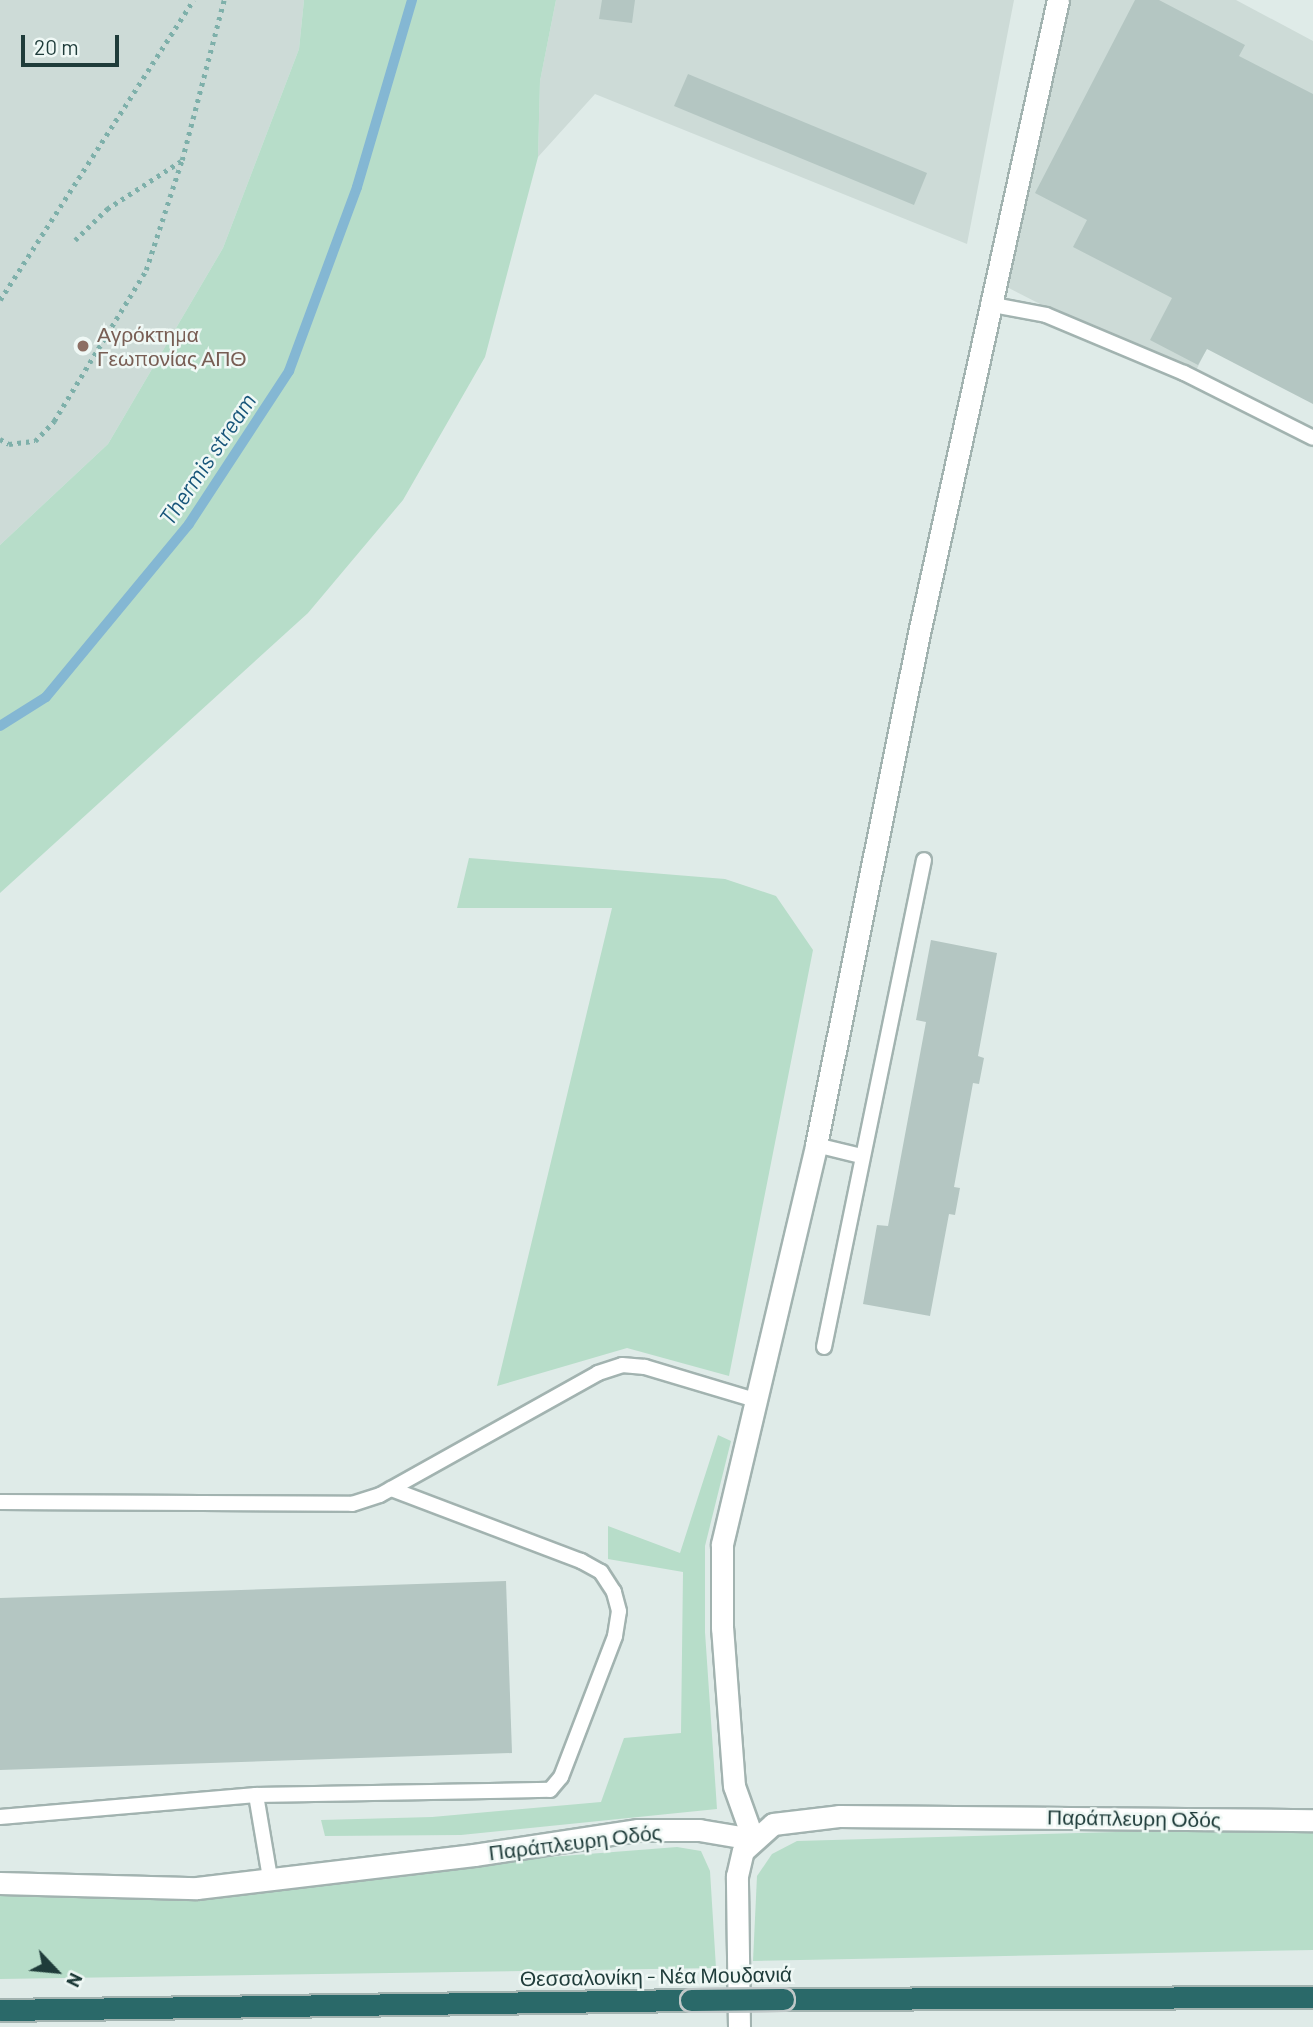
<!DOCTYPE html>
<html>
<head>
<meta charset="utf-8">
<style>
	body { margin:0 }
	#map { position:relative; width:1313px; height:2027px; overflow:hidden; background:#dfebe8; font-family:Barlow,sans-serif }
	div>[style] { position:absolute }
	.built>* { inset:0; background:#cddbd7 }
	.green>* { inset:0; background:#b7ddc9 }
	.stream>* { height:10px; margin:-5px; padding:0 5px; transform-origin:5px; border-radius:5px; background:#84b7d3 }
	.building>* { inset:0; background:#b4c6c2 }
	.path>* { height:4.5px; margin-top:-2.25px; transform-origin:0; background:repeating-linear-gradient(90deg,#7eb0aa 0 3.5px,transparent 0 8.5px) }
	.roads { filter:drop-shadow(2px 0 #a2b3b0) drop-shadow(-2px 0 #a2b3b0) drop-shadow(0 2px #a2b3b0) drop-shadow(0 -2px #a2b3b0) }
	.lane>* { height:14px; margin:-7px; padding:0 7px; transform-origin:7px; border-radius:7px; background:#fff }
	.street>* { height:21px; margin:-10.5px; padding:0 10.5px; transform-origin:10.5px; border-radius:10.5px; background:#fff }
	.secondary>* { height:21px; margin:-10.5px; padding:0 10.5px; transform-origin:10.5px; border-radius:10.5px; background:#fff }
	.highway>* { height:21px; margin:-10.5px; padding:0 10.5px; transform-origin:10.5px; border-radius:10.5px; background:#2a6969 }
	.bridges { filter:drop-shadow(2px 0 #c0c8c8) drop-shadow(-2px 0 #c0c8c8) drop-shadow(0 2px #c0c8c8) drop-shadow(0 -2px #c0c8c8) }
	.highway-bridge>* { height:21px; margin:-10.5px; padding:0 10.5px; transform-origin:10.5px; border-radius:10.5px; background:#2a6969 }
	.dots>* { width:19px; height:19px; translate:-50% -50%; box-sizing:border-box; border:4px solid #eff8f5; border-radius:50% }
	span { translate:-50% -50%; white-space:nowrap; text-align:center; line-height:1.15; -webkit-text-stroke:5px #eff8f5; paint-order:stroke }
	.education-label { font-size:21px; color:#785e54 }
	.left { translate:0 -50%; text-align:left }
	.street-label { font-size:21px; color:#1f3c3a }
	.water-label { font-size:23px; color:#17557a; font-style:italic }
	.north { position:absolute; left:21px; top:1936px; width:70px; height:70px; -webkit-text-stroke:5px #eff8f5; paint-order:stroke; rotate:116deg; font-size:19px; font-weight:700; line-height:28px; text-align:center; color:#1f3c3a }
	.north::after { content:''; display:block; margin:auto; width:24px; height:32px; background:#1f3c3a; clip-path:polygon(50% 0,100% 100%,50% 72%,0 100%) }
	.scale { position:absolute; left:21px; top:35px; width:98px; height:32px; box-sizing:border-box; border:4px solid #1f3c3a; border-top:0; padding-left:9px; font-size:21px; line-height:24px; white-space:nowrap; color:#1f3c3a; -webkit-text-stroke:5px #eff8f5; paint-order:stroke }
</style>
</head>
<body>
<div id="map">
	<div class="built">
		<div style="clip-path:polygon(0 0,304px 0,299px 49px,223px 248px,108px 444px,0 545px)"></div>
		<div style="clip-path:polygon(556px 0,1014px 0,967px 244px,595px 94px,538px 157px,540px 81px)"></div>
		<div style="clip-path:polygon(1065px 0,1236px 0,1313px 41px,1313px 374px,1218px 325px,1191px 381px,1003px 285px)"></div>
	</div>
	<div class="green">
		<div style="clip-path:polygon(304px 0,556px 0,540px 81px,538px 157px,485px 357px,403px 500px,308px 613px,0 893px,0 545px,108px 444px,223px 248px,299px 49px)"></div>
		<div style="clip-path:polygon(469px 858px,725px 879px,776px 896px,813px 950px,729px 1376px,627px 1348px,497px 1386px,612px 908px,457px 908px)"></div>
		<div style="clip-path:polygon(718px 1435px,731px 1441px,705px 1546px,705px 1632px,717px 1809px,461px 1835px,325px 1836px,321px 1820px,432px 1817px,601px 1802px,624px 1738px,681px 1733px,683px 1572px,608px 1559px,608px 1526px,680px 1553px)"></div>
		<div style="clip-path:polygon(1152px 1831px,1313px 1831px,1313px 1950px,753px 1961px,757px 1876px,772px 1854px,797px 1841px)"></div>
		<div style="clip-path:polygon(677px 1847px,701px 1851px,710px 1871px,716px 1968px,0 1979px,0 1895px,183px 1896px,402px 1877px,524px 1859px)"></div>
	</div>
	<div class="stream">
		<div style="left:0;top:726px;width:54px;rotate:-32.2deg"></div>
		<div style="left:46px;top:697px;width:224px;rotate:-50.4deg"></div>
		<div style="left:189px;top:524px;width:183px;rotate:-56.8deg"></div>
		<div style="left:289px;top:371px;width:196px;rotate:-69.7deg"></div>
		<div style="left:357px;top:187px;width:195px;rotate:-73.6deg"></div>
	</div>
	<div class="building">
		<div style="clip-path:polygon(602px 0,635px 0,632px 23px,599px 19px)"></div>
		<div style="clip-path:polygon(1135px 0,1159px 0,1245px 45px,1239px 56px,1313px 94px,1313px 404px,1207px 349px,1198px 365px,1150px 340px,1172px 298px,1073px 247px,1087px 220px,1035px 193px)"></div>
		<div style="clip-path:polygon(688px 74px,927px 173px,914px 205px,674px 106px)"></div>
		<div style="clip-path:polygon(931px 940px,997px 953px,978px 1056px,984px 1058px,979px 1084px,973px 1083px,954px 1187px,960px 1188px,955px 1215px,949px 1214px,930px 1316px,863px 1304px,877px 1225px,888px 1226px,926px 1022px,916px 1020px)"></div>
		<div style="clip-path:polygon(506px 1581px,512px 1753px,0 1770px,0 1598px)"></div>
	</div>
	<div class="path">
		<div style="left:75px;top:240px;width:45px;rotate:-44.1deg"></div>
		<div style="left:107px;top:209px;width:88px;rotate:-33deg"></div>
		<div style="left:0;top:300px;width:357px;rotate:-57.2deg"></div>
		<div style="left:0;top:439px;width:10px;rotate:29deg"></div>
		<div style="left:9px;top:444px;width:26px;rotate:-7deg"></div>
		<div style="left:35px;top:441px;width:28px;rotate:-46deg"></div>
		<div style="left:54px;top:421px;width:177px;rotate:-58.6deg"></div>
		<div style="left:146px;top:270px;width:116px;rotate:-71.9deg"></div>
		<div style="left:182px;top:160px;width:165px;rotate:-75.3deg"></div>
	</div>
	<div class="roads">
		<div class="lane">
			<div style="left:988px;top:304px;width:59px;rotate:10.7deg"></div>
			<div style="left:1046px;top:315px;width:150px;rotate:22.8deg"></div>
			<div style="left:1184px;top:373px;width:144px;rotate:26.7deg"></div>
			<div style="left:816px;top:1145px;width:46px;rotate:13.7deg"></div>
			<div style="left:824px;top:1347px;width:497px;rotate:-78.4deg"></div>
			<div style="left:0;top:1502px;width:352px;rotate:0.3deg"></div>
			<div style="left:352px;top:1504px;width:29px;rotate:-18deg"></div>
			<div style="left:380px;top:1495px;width:250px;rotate:-29.2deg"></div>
			<div style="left:598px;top:1373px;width:25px;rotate:-18deg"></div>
			<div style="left:622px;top:1365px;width:23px;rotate:5deg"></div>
			<div style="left:645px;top:1367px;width:118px;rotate:16.7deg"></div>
			<div style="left:256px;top:1795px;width:84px;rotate:80.4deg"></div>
			<div style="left:0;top:1817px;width:257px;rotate:-4.9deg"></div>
			<div style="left:256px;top:1795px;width:294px;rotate:-1deg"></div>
			<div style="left:550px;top:1790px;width:17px;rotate:-50deg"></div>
			<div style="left:561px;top:1777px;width:151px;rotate:-69deg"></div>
			<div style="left:615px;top:1636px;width:25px;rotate:-81deg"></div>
			<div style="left:619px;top:1611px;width:20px;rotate:-105deg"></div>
			<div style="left:614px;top:1592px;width:24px;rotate:-123deg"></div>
			<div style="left:601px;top:1572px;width:23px;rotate:-151deg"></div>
			<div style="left:581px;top:1561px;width:203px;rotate:-159.2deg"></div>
		</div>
		<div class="street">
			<div style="left:0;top:1883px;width:197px;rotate:1.5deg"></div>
			<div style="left:197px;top:1888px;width:279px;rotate:-6.8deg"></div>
			<div style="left:474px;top:1855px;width:166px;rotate:-8.7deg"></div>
			<div style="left:638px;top:1830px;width:61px"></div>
			<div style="left:699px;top:1830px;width:55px;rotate:9.5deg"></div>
			<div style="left:753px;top:1839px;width:56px;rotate:-109.7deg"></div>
			<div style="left:734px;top:1786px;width:158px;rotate:-94.3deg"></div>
			<div style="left:722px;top:1628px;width:84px;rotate:-90deg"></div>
			<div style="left:722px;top:1544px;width:410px;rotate:-76.7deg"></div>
			<div style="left:816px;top:1145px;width:522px;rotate:-78.63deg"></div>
			<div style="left:919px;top:633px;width:648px;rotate:-77.62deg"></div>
		</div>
		<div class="secondary">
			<div style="left:739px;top:2027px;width:151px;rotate:-90.8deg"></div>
			<div style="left:737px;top:1876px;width:26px;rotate:-77deg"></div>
			<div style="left:743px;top:1851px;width:40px;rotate:-42deg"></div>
			<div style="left:773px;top:1824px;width:66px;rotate:-6.9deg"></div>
			<div style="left:839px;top:1816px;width:474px;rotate:0.5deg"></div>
		</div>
		<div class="highway">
			<div style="left:783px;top:1999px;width:530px;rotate:-0.22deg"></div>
			<div style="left:0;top:2010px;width:691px;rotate:-0.83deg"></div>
		</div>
	</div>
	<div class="bridges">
		<div class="highway-bridge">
			<div style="left:691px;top:2000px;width:92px;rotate:-0.6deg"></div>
		</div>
	</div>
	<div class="dots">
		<div style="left:83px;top:346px;background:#8d6e63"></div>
	</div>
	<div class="education-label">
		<span class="left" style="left:97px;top:346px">Αγρόκτημα<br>Γεωπονίας ΑΠΘ</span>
	</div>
	<div class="street-label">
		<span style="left:1134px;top:1818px;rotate:1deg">Παράπλευρη Οδός</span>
		<span style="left:575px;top:1842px;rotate:-7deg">Παράπλευρη Οδός</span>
		<span style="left:656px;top:1976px;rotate:-1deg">Θεσσαλονίκη - Νέα Μουδανιά</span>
	</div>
	<div class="water-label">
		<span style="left:207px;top:459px;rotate:-56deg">Thermis stream</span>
	</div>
	<div class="north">N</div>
	<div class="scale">20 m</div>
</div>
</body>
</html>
